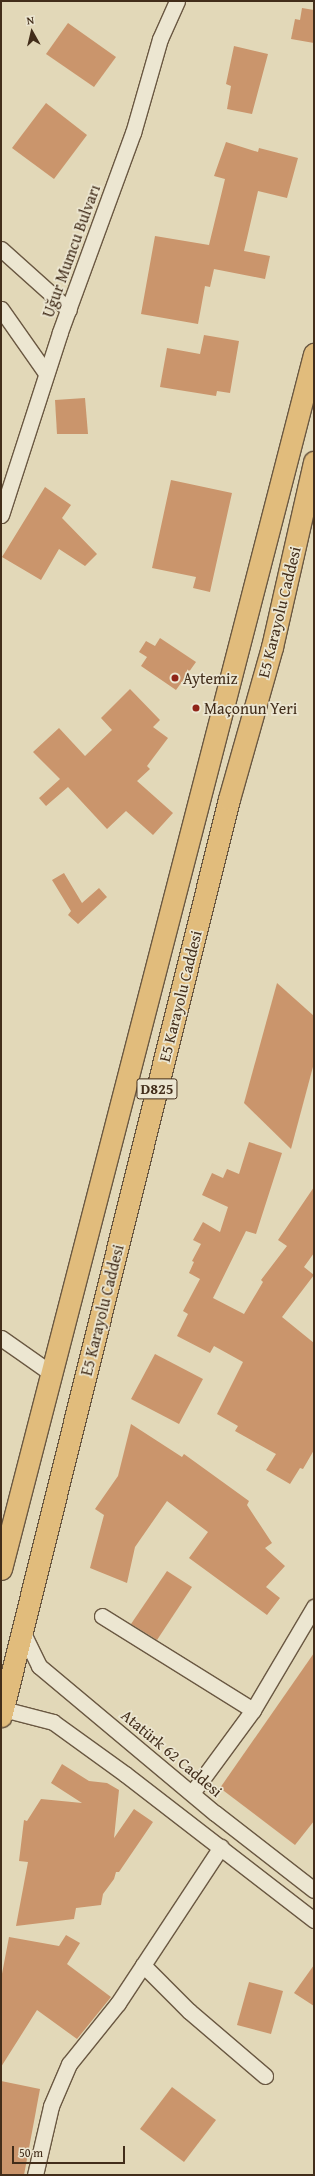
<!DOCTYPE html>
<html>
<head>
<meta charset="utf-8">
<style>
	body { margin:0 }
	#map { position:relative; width:315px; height:2176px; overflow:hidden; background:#e2d8b8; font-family:"Gentium Book Plus",serif }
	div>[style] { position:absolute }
	.building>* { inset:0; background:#ca956c }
	.roads { filter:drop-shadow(1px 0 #6a5842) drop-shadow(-1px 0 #6a5842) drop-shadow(0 1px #6a5842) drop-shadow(0 -1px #6a5842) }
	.minor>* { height:15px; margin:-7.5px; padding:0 7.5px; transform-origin:7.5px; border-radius:7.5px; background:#ece6d1 }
	.highway>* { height:21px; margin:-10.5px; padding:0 10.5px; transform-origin:10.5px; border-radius:10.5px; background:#e1bc7c }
	.dots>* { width:11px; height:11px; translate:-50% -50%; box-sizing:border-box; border:2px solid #ece6d1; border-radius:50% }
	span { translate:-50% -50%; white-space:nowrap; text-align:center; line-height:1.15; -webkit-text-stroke:3.5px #ece6d1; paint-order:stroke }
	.shield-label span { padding:1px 3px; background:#ece6d1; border:1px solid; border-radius:3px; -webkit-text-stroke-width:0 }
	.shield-label { font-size:15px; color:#422d1a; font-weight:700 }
	.street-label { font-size:16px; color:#422d1a }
	.poi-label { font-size:16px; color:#422d1a }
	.left { translate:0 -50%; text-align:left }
	.frame { position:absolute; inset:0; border:2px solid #422d1a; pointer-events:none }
	.north { position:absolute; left:12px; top:12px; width:40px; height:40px; -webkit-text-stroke:3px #ece6d1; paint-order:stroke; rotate:352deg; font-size:11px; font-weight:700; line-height:16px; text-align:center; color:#422d1a }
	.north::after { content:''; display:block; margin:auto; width:14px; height:18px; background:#422d1a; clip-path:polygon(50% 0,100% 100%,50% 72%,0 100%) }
	.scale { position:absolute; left:12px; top:2146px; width:113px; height:18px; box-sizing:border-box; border:2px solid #422d1a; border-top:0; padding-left:5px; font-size:12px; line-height:14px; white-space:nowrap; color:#422d1a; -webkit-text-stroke:3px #ece6d1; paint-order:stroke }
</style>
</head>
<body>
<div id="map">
	<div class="building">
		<div style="clip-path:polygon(302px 8px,314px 10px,314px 43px,291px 39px,295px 19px,300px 20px)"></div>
		<div style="clip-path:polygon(68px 23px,116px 57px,94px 87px,46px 54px)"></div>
		<div style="clip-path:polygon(234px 46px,268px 54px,252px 114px,227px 109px,231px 86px,226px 84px)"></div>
		<div style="clip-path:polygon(46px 103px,87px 135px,54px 179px,12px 148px)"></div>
		<div style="clip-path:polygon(226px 142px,258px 152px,259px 148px,298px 158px,287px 198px,258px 191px,244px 251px,270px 256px,265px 279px,214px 269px,210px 287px,205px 286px,198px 324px,141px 314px,155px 236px,209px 245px,225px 179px,214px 176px)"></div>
		<div style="clip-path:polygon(204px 335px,239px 341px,230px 393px,217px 391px,216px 396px,160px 387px,167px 348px,200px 354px)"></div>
		<div style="clip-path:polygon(85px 398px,88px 434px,57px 434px,55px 400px)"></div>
		<div style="clip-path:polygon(171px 480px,232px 493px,210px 592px,193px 588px,196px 577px,152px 568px)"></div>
		<div style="clip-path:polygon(45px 487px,71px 505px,62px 518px,97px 554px,85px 566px,59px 549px,41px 580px,2px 557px)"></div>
		<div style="clip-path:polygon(160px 638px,196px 662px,176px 690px,141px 666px,147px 657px,139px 652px,146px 641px,155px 646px)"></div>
		<div style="clip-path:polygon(130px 689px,160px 720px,153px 727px,168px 738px,147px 766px,150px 769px,137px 781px,173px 813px,153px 835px,126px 811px,107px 829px,68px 787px,46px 806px,39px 798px,60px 779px,33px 752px,59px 728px,85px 756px,112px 730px,101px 718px)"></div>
		<div style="clip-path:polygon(64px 873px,82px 903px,99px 888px,107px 897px,78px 924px,68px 915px,71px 911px,52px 880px)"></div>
		<div style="clip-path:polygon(277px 983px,314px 1016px,314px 1063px,291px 1149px,244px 1103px)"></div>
		<div style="clip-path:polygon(249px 1142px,282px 1153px,256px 1234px,246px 1231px,213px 1298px,244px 1314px,263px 1282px,261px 1280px,287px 1246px,278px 1240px,314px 1187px,314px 1253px,304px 1267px,314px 1275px,282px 1317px,314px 1343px,314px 1450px,303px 1469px,300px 1468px,290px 1484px,266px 1470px,276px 1454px,235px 1431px,238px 1426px,217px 1414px,243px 1362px,214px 1346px,210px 1353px,177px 1336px,188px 1314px,183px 1311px,200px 1279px,189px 1273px,194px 1262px,192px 1261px,201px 1244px,193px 1240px,203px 1222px,220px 1232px,228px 1207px,202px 1195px,212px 1173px,223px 1178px,227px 1169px,239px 1174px)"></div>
		<div style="clip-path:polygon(155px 1354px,203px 1379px,179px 1424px,131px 1399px)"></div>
		<div style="clip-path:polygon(131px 1424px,182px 1457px,184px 1454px,249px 1501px,247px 1505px,272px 1543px,265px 1548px,285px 1566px,266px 1587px,280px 1598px,267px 1615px,189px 1558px,208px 1532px,167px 1501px,135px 1547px,127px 1583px,90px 1568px,104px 1515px,95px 1509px,118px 1476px)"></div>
		<div style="clip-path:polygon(167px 1571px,192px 1587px,157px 1640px,131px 1624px)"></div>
		<div style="clip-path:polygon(314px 1653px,314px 1821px,295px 1845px,220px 1788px)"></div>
		<div style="clip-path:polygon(62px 1764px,89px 1781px,107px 1783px,119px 1790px,114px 1838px,134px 1809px,153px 1822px,119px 1872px,116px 1872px,114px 1879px,103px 1894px,101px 1905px,76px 1908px,74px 1919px,16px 1926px,28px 1862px,19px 1861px,24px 1820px,27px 1821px,41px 1799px,82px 1803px,51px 1783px)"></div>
		<div style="clip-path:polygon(66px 1935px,80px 1943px,67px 1964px,111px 1997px,77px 2039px,37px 2010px,1px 2067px,1px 1979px,9px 1937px,59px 1946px)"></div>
		<div style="clip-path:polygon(314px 1965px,314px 2006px,294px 1993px)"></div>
		<div style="clip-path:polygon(249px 1982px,283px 1991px,271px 2034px,237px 2025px)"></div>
		<div style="clip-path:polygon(1px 2081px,40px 2089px,24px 2175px,1px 2175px)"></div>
		<div style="clip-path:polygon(172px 2087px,216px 2120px,184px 2162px,140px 2129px)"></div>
	</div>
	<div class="roads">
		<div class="minor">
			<div style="left:1px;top:249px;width:91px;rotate:41.9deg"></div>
			<div style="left:1px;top:309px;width:78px;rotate:54.9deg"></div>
			<div style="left:1px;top:515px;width:192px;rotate:-72.1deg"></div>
			<div style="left:60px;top:332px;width:212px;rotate:-69.9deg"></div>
			<div style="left:133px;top:133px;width:98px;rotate:-74deg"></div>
			<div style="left:160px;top:39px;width:42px;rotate:-65.9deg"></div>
			<div style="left:1px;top:1338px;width:61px;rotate:35deg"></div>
			<div style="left:102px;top:1616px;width:178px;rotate:31.9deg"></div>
			<div style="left:22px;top:1631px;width:39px;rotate:64deg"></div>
			<div style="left:39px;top:1666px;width:229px;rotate:39.9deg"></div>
			<div style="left:215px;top:1813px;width:125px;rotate:37.9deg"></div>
			<div style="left:3px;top:1709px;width:52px;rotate:14.6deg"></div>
			<div style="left:53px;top:1722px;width:89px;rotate:35.8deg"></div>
			<div style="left:125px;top:1774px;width:239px;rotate:37.7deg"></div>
			<div style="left:192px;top:1793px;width:103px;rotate:-53.7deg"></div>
			<div style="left:253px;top:1710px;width:120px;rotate:-59.4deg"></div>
			<div style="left:143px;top:1965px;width:65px;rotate:45deg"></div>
			<div style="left:189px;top:2011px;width:100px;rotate:40.5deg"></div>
			<div style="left:35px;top:2175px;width:71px;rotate:-76.9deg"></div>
			<div style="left:51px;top:2106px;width:46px;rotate:-66.8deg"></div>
			<div style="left:69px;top:2064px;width:78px;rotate:-51.2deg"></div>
			<div style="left:118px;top:2003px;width:187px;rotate:-56.6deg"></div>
		</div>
		<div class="highway">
			<div style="left:1px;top:1569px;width:1255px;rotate:-75.55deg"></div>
			<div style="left:1px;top:1716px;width:945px;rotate:-76.04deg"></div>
			<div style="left:229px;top:799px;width:158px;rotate:-74.2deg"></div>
			<div style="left:272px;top:647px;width:190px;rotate:-77.2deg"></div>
		</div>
	</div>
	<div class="dots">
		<div style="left:175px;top:678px;background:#8f2418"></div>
		<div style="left:196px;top:708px;background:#8f2418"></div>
	</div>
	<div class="shield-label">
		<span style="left:157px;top:1089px">D825</span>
	</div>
	<div class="street-label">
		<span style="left:71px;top:251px;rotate:-70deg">Uğur Mumcu Bulvarı</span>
		<span style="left:279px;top:612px;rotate:-76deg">E5 Karayolu Caddesi</span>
		<span style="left:180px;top:996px;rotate:-76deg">E5 Karayolu Caddesi</span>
		<span style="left:102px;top:1310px;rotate:-76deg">E5 Karayolu Caddesi</span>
		<span style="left:172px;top:1753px;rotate:40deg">Atatürk 62 Caddesi</span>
	</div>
	<div class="poi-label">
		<span class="left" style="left:183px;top:678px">Aytemiz</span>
		<span class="left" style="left:204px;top:708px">Maçonun Yeri</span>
	</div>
	<div class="frame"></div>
	<div class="north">N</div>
	<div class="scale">50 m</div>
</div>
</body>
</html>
